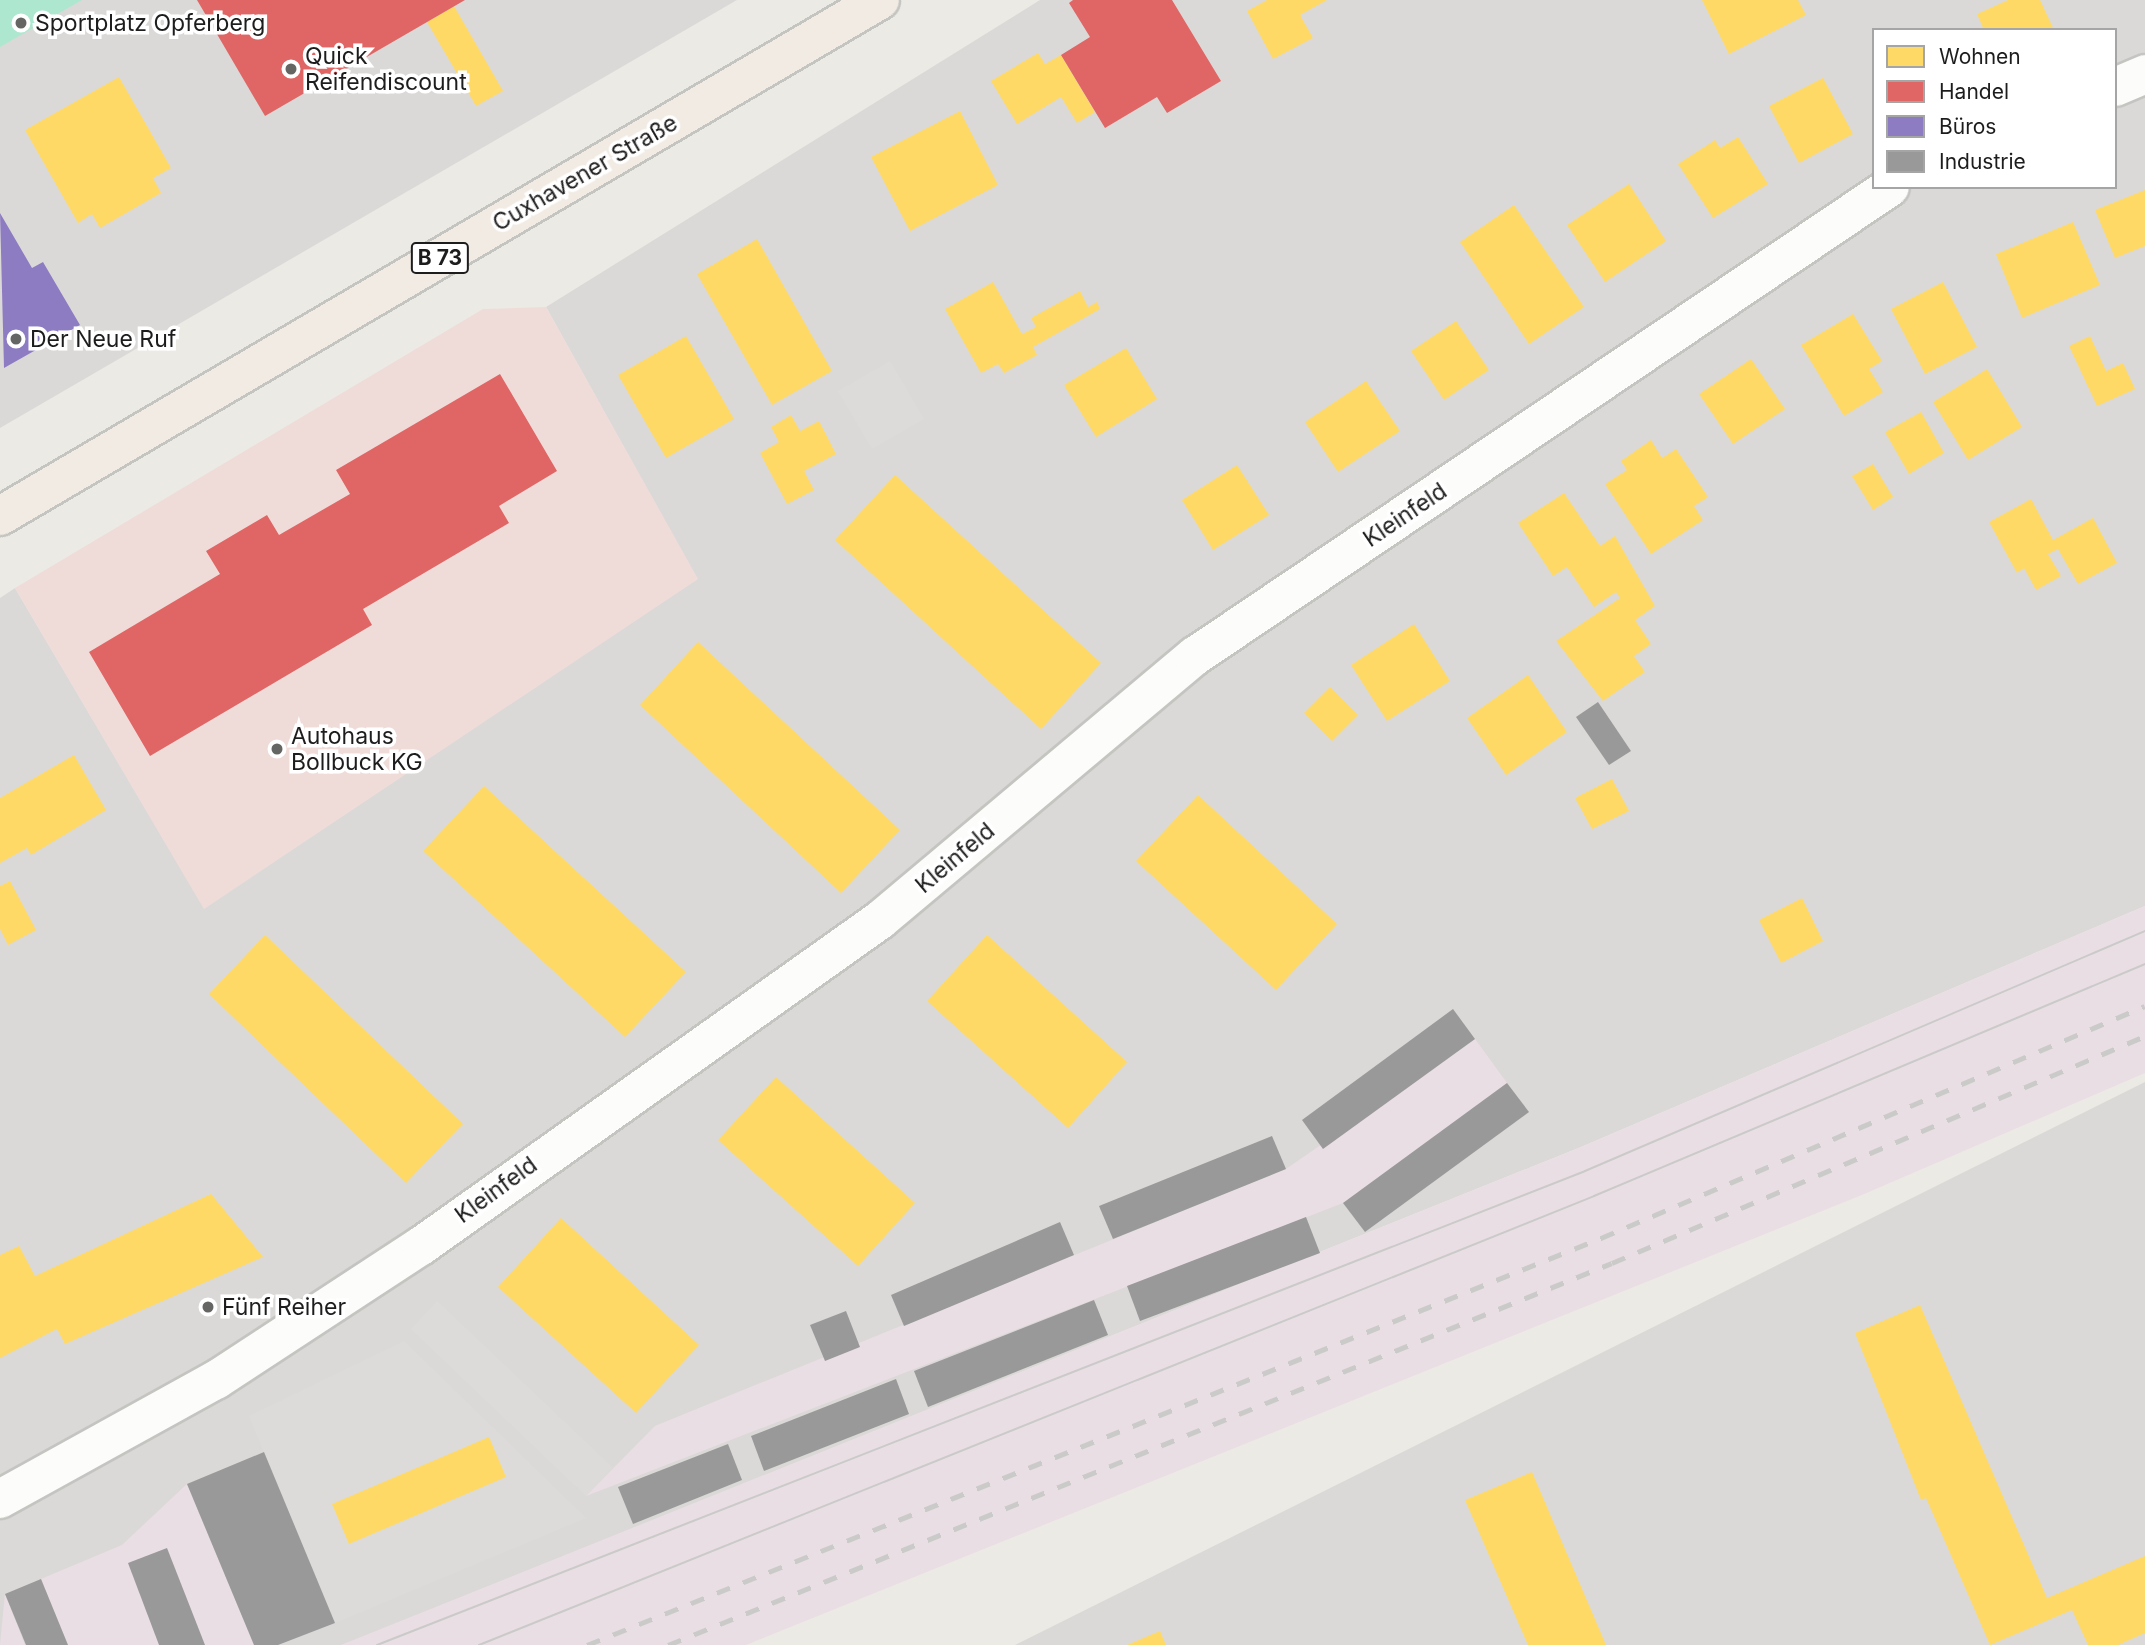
<!DOCTYPE html>
<html>
<head>
<meta charset="utf-8">
<style>
	body { margin:0 }
	#map { position:relative; width:2145px; height:1645px; overflow:hidden; background:#eceae5; font-family:Inter,sans-serif }
	div>[style] { position:absolute }
	.residential>* { inset:0; background:#dbd9d7 }
	.commercial>* { inset:0; background:#efdcd9 }
	.industrial>* { inset:0; background:#eadee5 }
	.pitch>* { inset:0; background:#ade7cf }
	.parking>* { inset:0; background:#dcdbd9 }
	.homes>* { inset:0; background:#ffd966 }
	.shops>* { inset:0; background:#e06666 }
	.offices>* { inset:0; background:#8e7cc3 }
	.industry>* { inset:0; background:#999 }
	.roads { filter:drop-shadow(2px 0 #c4c4c1) drop-shadow(-2px 0 #c4c4c1) drop-shadow(0 2px #c4c4c1) drop-shadow(0 -2px #c4c4c1) }
	.minor>* { height:38px; margin:-19px; padding:0 19px; transform-origin:19px; border-radius:19px; background:#fcfcfb }
	.primary>* { height:38px; margin:-19px; padding:0 19px; transform-origin:19px; border-radius:19px; background:#f1ebe3 }
	.tram>* { height:2px; margin:-1px; padding:0 1px; transform-origin:1px; border-radius:1px; background:#cacac9 }
	.rail>* { height:5px; margin-top:-2.5px; transform-origin:0; background:repeating-linear-gradient(90deg,#cacac9 0 14px,transparent 0 28px) }
	.dots>* { width:19px; height:19px; translate:-50% -50%; box-sizing:border-box; border:4px solid #fff; border-radius:50% }
	span { translate:-50% -50%; white-space:nowrap; text-align:center; line-height:1.15; -webkit-text-stroke:7px #fff; paint-order:stroke }
	.shield-label span { padding:2px 5px; background:#fff; border:2px solid; border-radius:5px; -webkit-text-stroke-width:0 }
	.shield-label { font-size:21px; color:#1d1d1d; font-weight:700 }
	.poi-label { font-size:23px; color:#1d1d1d }
	.left { translate:0 -50%; text-align:left }
	.street-label { font-size:23px; color:#1d1d1d }
	.legend { position:absolute; left:1872px; top:28px; width:245px; height:161px; box-sizing:border-box; background:#fff; border:2px solid #a5a5a5; margin:0; padding:9px 12px; list-style:none; font-size:21px; color:#1d1d1d }
	.legend li { display:flex; align-items:center; gap:14px; height:35px }
	.legend b { width:35px; border:2px solid #a5a5a5 }
</style>
</head>
<body>
<div id="map">
	<div class="residential">
		<div style="clip-path:polygon(0 0,737px 0,0 428px)"></div>
		<div style="clip-path:polygon(evenodd,1040px 0,2145px 0,2145px 906px,1581px 1147px,343px 1645px,0 1645px,0 598px,15px 588px,204px 908px,697px 579px,546px 307px,1040px 0,1874px 30px,2115px 30px,2115px 187px,1874px 187px,1874px 30px)"></div>
		<div style="clip-path:polygon(2145px 1082px,2145px 1645px,1015px 1645px)"></div>
	</div>
	<div class="commercial">
		<div style="clip-path:polygon(546px 307px,698px 579px,204px 909px,15px 588px,483px 309px)"></div>
	</div>
	<div class="industrial">
		<div style="clip-path:polygon(2145px 906px,2145px 1073px,1862px 1195px,746px 1645px,341px 1645px,1581px 1147px)"></div>
		<div style="clip-path:polygon(1475px 1039px,1507px 1083px,1343px 1203px,586px 1496px,655px 1426px,1286px 1169px)"></div>
		<div style="clip-path:polygon(187px 1484px,254px 1645px,68px 1645px,41px 1579px,122px 1545px)"></div>
		<div style="clip-path:polygon(5px 1594px,25px 1645px,0 1645px)"></div>
	</div>
	<div class="pitch">
		<div style="clip-path:polygon(0 0,82px 0,0 47px)"></div>
	</div>
	<div class="parking">
		<div style="clip-path:polygon(890px 361px,924px 419px,872px 449px,838px 391px)"></div>
		<div style="clip-path:polygon(437px 1301px,613px 1468px,586px 1496px,411px 1329px)"></div>
		<div style="clip-path:polygon(404px 1341px,586px 1518px,335px 1623px,249px 1416px)"></div>
	</div>
	<div class="homes">
		<div style="clip-path:polygon(1267px 0,1327px 0,1300px 15px,1313px 38px,1273px 59px,1247px 11px)"></div>
		<div style="clip-path:polygon(1702px 0,1798px 0,1806px 15px,1729px 54px)"></div>
		<div style="clip-path:polygon(2008px 0,2040px 0,2054px 30px,1984px 30px,1977px 14px)"></div>
		<div style="clip-path:polygon(454px 6px,503px 91px,476px 106px,427px 22px)"></div>
		<div style="clip-path:polygon(1038px 53px,1045px 64px,1061px 55px,1095px 112px,1077px 123px,1061px 97px,1017px 124px,991px 81px)"></div>
		<div style="clip-path:polygon(119px 77px,171px 168px,153px 178px,161px 193px,100px 228px,92px 214px,78px 223px,25px 130px)"></div>
		<div style="clip-path:polygon(1823px 78px,1853px 134px,1799px 163px,1769px 106px)"></div>
		<div style="clip-path:polygon(960px 111px,998px 185px,910px 231px,871px 157px)"></div>
		<div style="clip-path:polygon(1738px 137px,1768px 184px,1713px 218px,1678px 164px,1715px 140px,1720px 148px)"></div>
		<div style="clip-path:polygon(1629px 184px,1666px 241px,1605px 282px,1567px 225px)"></div>
		<div style="clip-path:polygon(2145px 190px,2145px 246px,2115px 258px,2095px 210px)"></div>
		<div style="clip-path:polygon(1514px 205px,1584px 307px,1529px 344px,1460px 242px)"></div>
		<div style="clip-path:polygon(2073px 222px,2100px 285px,2022px 318px,1996px 254px)"></div>
		<div style="clip-path:polygon(757px 239px,832px 371px,772px 405px,697px 274px)"></div>
		<div style="clip-path:polygon(993px 282px,1022px 334px,1036px 327px,1031px 318px,1080px 291px,1088px 307px,1097px 302px,1100px 309px,1033px 347px,1037px 355px,1004px 373px,998px 364px,981px 373px,945px 309px)"></div>
		<div style="clip-path:polygon(1943px 282px,1977px 347px,1925px 374px,1891px 309px)"></div>
		<div style="clip-path:polygon(1853px 314px,1882px 361px,1869px 369px,1883px 392px,1844px 416px,1801px 345px)"></div>
		<div style="clip-path:polygon(1456px 321px,1489px 370px,1444px 400px,1411px 351px)"></div>
		<div style="clip-path:polygon(686px 336px,734px 419px,666px 458px,618px 375px)"></div>
		<div style="clip-path:polygon(2090px 336px,2106px 371px,2123px 363px,2135px 389px,2097px 406px,2069px 346px)"></div>
		<div style="clip-path:polygon(1126px 348px,1157px 399px,1096px 437px,1064px 385px)"></div>
		<div style="clip-path:polygon(1751px 359px,1785px 409px,1733px 444px,1699px 394px)"></div>
		<div style="clip-path:polygon(1987px 369px,2022px 427px,1968px 460px,1933px 402px)"></div>
		<div style="clip-path:polygon(1366px 381px,1400px 431px,1338px 472px,1305px 422px)"></div>
		<div style="clip-path:polygon(1921px 412px,1944px 453px,1909px 474px,1885px 432px)"></div>
		<div style="clip-path:polygon(791px 415px,800px 431px,819px 421px,836px 454px,804px 471px,814px 490px,787px 504px,760px 453px,779px 442px,771px 427px)"></div>
		<div style="clip-path:polygon(1651px 440px,1662px 458px,1676px 449px,1708px 497px,1694px 506px,1703px 520px,1651px 554px,1605px 484px,1627px 470px,1621px 461px)"></div>
		<div style="clip-path:polygon(1873px 464px,1893px 497px,1873px 510px,1852px 476px)"></div>
		<div style="clip-path:polygon(1237px 465px,1269px 515px,1213px 550px,1182px 500px)"></div>
		<div style="clip-path:polygon(895px 475px,1101px 663px,1041px 729px,835px 540px)"></div>
		<div style="clip-path:polygon(1564px 493px,1600px 546px,1615px 536px,1655px 606px,1635px 620px,1651px 644px,1634px 656px,1645px 672px,1603px 701px,1556px 641px,1620px 598px,1616px 592px,1594px 607px,1567px 567px,1553px 576px,1518px 523px)"></div>
		<div style="clip-path:polygon(2031px 499px,2053px 540px,2093px 518px,2117px 563px,2078px 584px,2058px 549px,2048px 554px,2061px 576px,2036px 590px,2024px 568px,2017px 573px,1989px 522px)"></div>
		<div style="clip-path:polygon(1414px 624px,1450px 681px,1387px 721px,1351px 665px)"></div>
		<div style="clip-path:polygon(698px 642px,900px 830px,841px 893px,640px 705px)"></div>
		<div style="clip-path:polygon(1528px 675px,1567px 732px,1506px 775px,1467px 718px)"></div>
		<div style="clip-path:polygon(1330px 687px,1358px 715px,1332px 741px,1304px 713px)"></div>
		<div style="clip-path:polygon(74px 755px,106px 810px,31px 855px,27px 848px,0 863px,0 798px)"></div>
		<div style="clip-path:polygon(1612px 779px,1629px 811px,1592px 829px,1575px 798px)"></div>
		<div style="clip-path:polygon(484px 786px,686px 972px,625px 1037px,423px 851px)"></div>
		<div style="clip-path:polygon(1198px 795px,1337px 924px,1276px 990px,1136px 861px)"></div>
		<div style="clip-path:polygon(10px 881px,36px 930px,8px 945px,0 929px,0 886px)"></div>
		<div style="clip-path:polygon(1802px 898px,1823px 941px,1781px 963px,1759px 920px)"></div>
		<div style="clip-path:polygon(265px 935px,463px 1124px,406px 1183px,209px 994px)"></div>
		<div style="clip-path:polygon(987px 935px,1127px 1062px,1068px 1128px,927px 1001px)"></div>
		<div style="clip-path:polygon(776px 1077px,915px 1203px,858px 1266px,718px 1140px)"></div>
		<div style="clip-path:polygon(211px 1194px,263px 1257px,65px 1344px,57px 1329px,0 1358px,0 1255px,19px 1246px,35px 1276px)"></div>
		<div style="clip-path:polygon(561px 1218px,699px 1345px,636px 1413px,498px 1287px)"></div>
		<div style="clip-path:polygon(1920px 1305px,2047px 1598px,2145px 1556px,2145px 1633px,2118px 1645px,2088px 1645px,2072px 1610px,1990px 1645px,1926px 1498px,1921px 1500px,1855px 1333px)"></div>
		<div style="clip-path:polygon(489px 1437px,506px 1477px,349px 1544px,332px 1504px)"></div>
		<div style="clip-path:polygon(1532px 1472px,1606px 1645px,1528px 1645px,1465px 1500px)"></div>
		<div style="clip-path:polygon(1160px 1631px,1166px 1645px,1127px 1645px)"></div>
	</div>
	<div class="shops">
		<div style="clip-path:polygon(197px 0,465px 0,265px 116px)"></div>
		<div style="clip-path:polygon(1073px 0,1172px 0,1221px 81px,1167px 113px,1157px 97px,1105px 128px,1061px 55px,1090px 37px,1069px 3px)"></div>
		<div style="clip-path:polygon(500px 374px,557px 471px,499px 506px,509px 523px,363px 609px,372px 625px,150px 756px,89px 652px,220px 574px,206px 551px,267px 515px,279px 535px,350px 494px,336px 470px)"></div>
	</div>
	<div class="offices">
		<div style="clip-path:polygon(0 213px,32px 268px,43px 262px,80px 325px,4px 368px)"></div>
	</div>
	<div class="industry">
		<div style="clip-path:polygon(1598px 702px,1631px 751px,1609px 765px,1576px 717px)"></div>
		<div style="clip-path:polygon(1453px 1009px,1475px 1039px,1323px 1149px,1302px 1120px)"></div>
		<div style="clip-path:polygon(1507px 1083px,1529px 1112px,1365px 1232px,1343px 1203px)"></div>
		<div style="clip-path:polygon(1272px 1136px,1286px 1169px,1113px 1239px,1099px 1206px)"></div>
		<div style="clip-path:polygon(1306px 1217px,1320px 1253px,1140px 1321px,1127px 1286px)"></div>
		<div style="clip-path:polygon(1060px 1222px,1074px 1255px,904px 1326px,891px 1295px)"></div>
		<div style="clip-path:polygon(1094px 1300px,1108px 1335px,928px 1407px,914px 1371px)"></div>
		<div style="clip-path:polygon(846px 1311px,860px 1347px,825px 1361px,810px 1325px)"></div>
		<div style="clip-path:polygon(896px 1379px,909px 1414px,764px 1471px,751px 1436px)"></div>
		<div style="clip-path:polygon(728px 1444px,742px 1480px,633px 1524px,618px 1487px)"></div>
		<div style="clip-path:polygon(264px 1452px,335px 1623px,278px 1645px,254px 1645px,187px 1484px)"></div>
		<div style="clip-path:polygon(167px 1548px,205px 1645px,159px 1645px,128px 1563px)"></div>
		<div style="clip-path:polygon(41px 1579px,68px 1645px,26px 1645px,5px 1594px)"></div>
	</div>
	<div class="roads">
		<div class="minor">
			<div style="left:2115px;top:87px;width:33px;rotate:-23deg"></div>
			<div style="left:0;top:1499px;width:247px;rotate:-28.9deg"></div>
			<div style="left:216px;top:1380px;width:245px;rotate:-33.2deg"></div>
			<div style="left:421px;top:1246px;width:563px;rotate:-35.38deg"></div>
			<div style="left:880px;top:920px;width:411px;rotate:-40deg"></div>
			<div style="left:1195px;top:656px;width:838px;rotate:-34.01deg"></div>
		</div>
		<div class="primary">
			<div style="left:0;top:516px;width:1020px;rotate:-30.39deg"></div>
		</div>
	</div>
	<div class="tram">
		<div style="left:377px;top:1645px;width:1298px;rotate:-21.42deg"></div>
		<div style="left:1585px;top:1171px;width:609px;rotate:-23.2deg"></div>
		<div style="left:479px;top:1645px;width:1202px;rotate:-21.93deg"></div>
		<div style="left:1594px;top:1196px;width:598px;rotate:-22.83deg"></div>
	</div>
	<div class="rail">
		<div style="left:587px;top:1645px;width:1093px;rotate:-21.87deg"></div>
		<div style="left:1601px;top:1238px;width:591px;rotate:-23.1deg"></div>
		<div style="left:668px;top:1645px;width:1018px;rotate:-22.03deg"></div>
		<div style="left:1612px;top:1263px;width:579px;rotate:-23.07deg"></div>
	</div>
	<div class="dots">
		<div style="left:21px;top:23px;background:#656563"></div>
		<div style="left:291px;top:69px;background:#656563"></div>
		<div style="left:16px;top:339px;background:#656563"></div>
		<div style="left:277px;top:749px;background:#656563"></div>
		<div style="left:208px;top:1307px;background:#656563"></div>
	</div>
	<div class="shield-label">
		<span style="left:440px;top:258px">B 73</span>
	</div>
	<div class="poi-label">
		<span class="left" style="left:35px;top:23px">Sportplatz Opferberg</span>
		<span class="left" style="left:305px;top:69px">Quick<br>Reifendiscount</span>
		<span class="left" style="left:30px;top:339px">Der Neue Ruf</span>
		<span class="left" style="left:291px;top:749px">Autohaus<br>Bollbuck KG</span>
		<span class="left" style="left:222px;top:1307px">Fünf Reiher</span>
	</div>
	<div class="street-label">
		<span style="left:585px;top:173px;rotate:-30deg">Cuxhavener Straße</span>
		<span style="left:1405px;top:515px;rotate:-34deg">Kleinfeld</span>
		<span style="left:955px;top:858px;rotate:-40deg">Kleinfeld</span>
		<span style="left:496px;top:1190px;rotate:-36deg">Kleinfeld</span>
	</div>
	<ul class="legend">
	<li><b style="height:19px;background:#ffd966"></b>Wohnen</li>
	<li><b style="height:19px;background:#e06666"></b>Handel</li>
	<li><b style="height:19px;background:#8e7cc3"></b>Büros</li>
	<li><b style="height:19px;background:#999"></b>Industrie</li>
	</ul>
</div>
</body>
</html>
